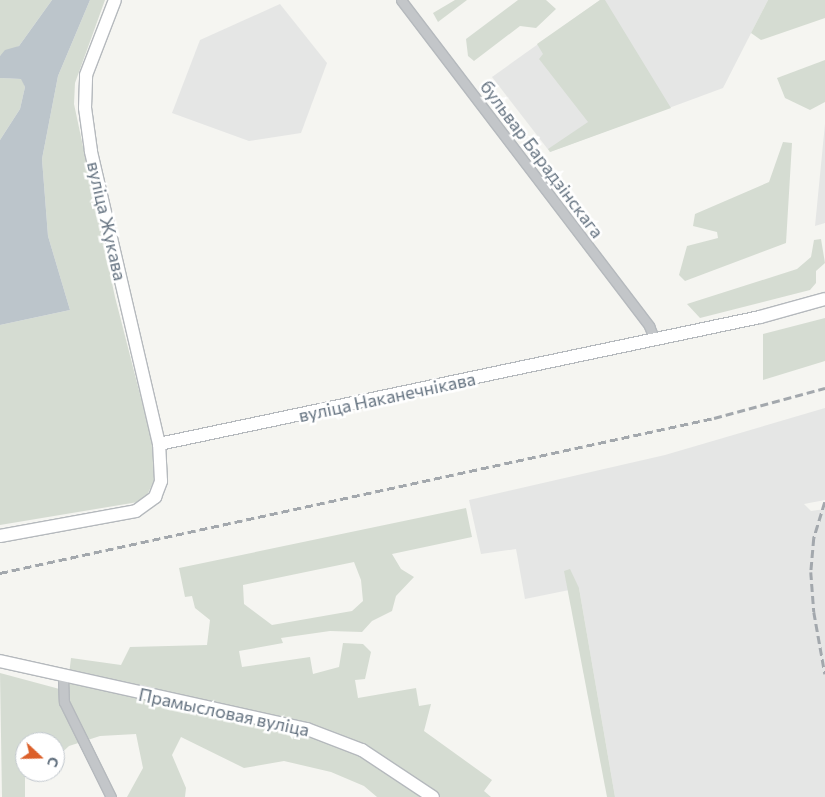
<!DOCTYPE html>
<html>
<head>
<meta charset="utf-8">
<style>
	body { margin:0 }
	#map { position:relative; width:825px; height:797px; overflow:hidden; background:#f5f5f1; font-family:Commissioner,sans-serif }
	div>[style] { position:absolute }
	.built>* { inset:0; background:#e5e6e5 }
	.green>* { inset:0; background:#d5dcd2 }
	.water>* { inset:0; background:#bcc5cb }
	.roads { filter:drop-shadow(1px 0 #b5b9bd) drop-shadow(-1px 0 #b5b9bd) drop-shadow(0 1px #b5b9bd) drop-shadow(0 -1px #b5b9bd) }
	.street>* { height:9px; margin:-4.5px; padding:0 4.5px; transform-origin:4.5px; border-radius:4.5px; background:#c3c6c9 }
	.secondary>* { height:12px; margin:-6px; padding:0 6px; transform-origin:6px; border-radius:6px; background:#fff }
	.rail>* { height:2.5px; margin-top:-1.25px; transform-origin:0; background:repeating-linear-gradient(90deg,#a3a8ad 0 8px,transparent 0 12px) }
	span { translate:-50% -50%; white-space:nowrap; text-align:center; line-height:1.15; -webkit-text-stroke:5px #fff; paint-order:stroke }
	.street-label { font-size:18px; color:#657381 }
	.north { position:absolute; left:15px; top:732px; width:50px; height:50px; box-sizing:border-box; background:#fff; border:1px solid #c1c7cd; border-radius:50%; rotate:111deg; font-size:14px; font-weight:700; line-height:20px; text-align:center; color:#657381 }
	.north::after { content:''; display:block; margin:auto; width:18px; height:22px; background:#dc602a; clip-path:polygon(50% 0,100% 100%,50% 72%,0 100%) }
</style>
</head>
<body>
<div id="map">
	<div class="built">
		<div style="clip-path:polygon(600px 0,768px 0,723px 88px,550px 152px,492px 77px)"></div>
		<div style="clip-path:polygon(280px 4px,327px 63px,301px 133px,249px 141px,172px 113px,200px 40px)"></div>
		<div style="clip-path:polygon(825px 124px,825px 223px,815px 226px)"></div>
		<div style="clip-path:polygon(825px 408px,825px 500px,804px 504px,811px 511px,825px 509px,825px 797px,615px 797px,579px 588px,525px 599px,516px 549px,481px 554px,469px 500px,665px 455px)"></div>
	</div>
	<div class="green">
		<div style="clip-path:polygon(0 0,52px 0,19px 46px,0 56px)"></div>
		<div style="clip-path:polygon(90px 0,105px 0,75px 83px,74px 104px,115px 297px,154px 449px,155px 479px,144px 501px,0 525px,0 325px,70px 310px,48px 236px,42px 159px,58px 76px)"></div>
		<div style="clip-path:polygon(455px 0,467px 0,438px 22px,433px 13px)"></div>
		<div style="clip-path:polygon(518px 0,546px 0,556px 9px,536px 28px,520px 26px,474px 61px,468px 56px,466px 39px)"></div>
		<div style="clip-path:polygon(600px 0,605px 0,671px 108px,550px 152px,548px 149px,588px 122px,539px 59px,543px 54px,537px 44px)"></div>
		<div style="clip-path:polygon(768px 0,825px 0,825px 18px,761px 40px,751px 33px)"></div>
		<div style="clip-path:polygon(825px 60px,825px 102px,810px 110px,785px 98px,777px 78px)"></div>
		<div style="clip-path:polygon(0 78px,22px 79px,25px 87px,20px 109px,0 140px)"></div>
		<div style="clip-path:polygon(783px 142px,792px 143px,786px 243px,685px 281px,679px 275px,687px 246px,718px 238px,717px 232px,693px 226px,695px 214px,769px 182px)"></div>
		<div style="clip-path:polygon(821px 239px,825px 263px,816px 271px,816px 283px,810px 290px,700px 318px,687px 304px,797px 269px,811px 257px,814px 240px)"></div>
		<div style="clip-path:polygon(825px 318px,825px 361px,763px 380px,763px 334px)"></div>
		<div style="clip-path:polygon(evenodd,466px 508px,472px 537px,392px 554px,401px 569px,414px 577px,396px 596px,392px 611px,372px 621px,362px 632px,330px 631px,281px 638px,283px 643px,239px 651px,242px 667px,310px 657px,313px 674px,339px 667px,343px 643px,363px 644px,371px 652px,365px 679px,355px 680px,358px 698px,416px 688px,419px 706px,431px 704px,424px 731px,492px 780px,484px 791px,491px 797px,377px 797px,364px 786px,331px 772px,284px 761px,244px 768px,181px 737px,172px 755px,186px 788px,185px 797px,127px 797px,143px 768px,136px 734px,100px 736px,69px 746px,55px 759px,55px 742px,25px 742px,25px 797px,2px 797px,0 673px,67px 691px,71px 658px,121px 665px,130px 647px,207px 645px,210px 620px,195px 608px,192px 596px,185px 597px,179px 568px,466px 508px,354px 562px,361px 580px,363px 601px,352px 611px,272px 625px,244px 604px,243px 585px,354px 562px)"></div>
		<div style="clip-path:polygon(570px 569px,579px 588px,615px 797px,607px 797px,564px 571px)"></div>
	</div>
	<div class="water">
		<div style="clip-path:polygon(52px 0,90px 0,58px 76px,42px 159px,48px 236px,70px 310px,0 325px,0 140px,20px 109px,25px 87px,21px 79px,0 78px,0 56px,5px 50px,19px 46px)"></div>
	</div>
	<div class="roads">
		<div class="street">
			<div style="left:401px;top:0;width:410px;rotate:52.7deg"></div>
			<div style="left:649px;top:326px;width:13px;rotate:67deg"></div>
			<div style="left:63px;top:677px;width:25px;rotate:88deg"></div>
			<div style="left:64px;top:702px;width:106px;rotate:63.7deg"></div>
		</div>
		<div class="secondary">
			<div style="left:159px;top:444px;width:614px;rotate:-11.93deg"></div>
			<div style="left:760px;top:317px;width:67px;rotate:-15.5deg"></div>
			<div style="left:0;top:536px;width:138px;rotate:-10.4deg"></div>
			<div style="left:136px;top:511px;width:24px;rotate:-36deg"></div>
			<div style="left:155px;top:497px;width:17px;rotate:-69deg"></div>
			<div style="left:161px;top:481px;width:37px;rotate:-93deg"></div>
			<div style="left:159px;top:444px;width:301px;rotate:-103.1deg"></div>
			<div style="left:91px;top:151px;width:43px;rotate:-97.9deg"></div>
			<div style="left:85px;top:108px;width:33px;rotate:-88deg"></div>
			<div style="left:86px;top:75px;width:80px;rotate:-68.9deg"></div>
			<div style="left:0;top:661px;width:314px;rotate:12.5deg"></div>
			<div style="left:307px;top:729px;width:59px;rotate:20.9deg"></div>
			<div style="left:362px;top:750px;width:85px;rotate:33.5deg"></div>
		</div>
	</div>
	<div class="rail">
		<div style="left:825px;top:502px;width:38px;rotate:107deg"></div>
		<div style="left:814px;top:538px;width:34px;rotate:95deg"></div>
		<div style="left:811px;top:572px;width:40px;rotate:85.7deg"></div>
		<div style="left:814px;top:612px;width:63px;rotate:79.9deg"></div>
		<div style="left:0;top:573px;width:731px;rotate:-12.25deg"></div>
		<div style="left:714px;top:418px;width:115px;rotate:-15.1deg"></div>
	</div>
	<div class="street-label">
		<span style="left:542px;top:159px;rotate:53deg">бульвар Барадзінскага</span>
		<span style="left:107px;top:221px;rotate:77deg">вуліца Жукава</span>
		<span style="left:387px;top:397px;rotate:-12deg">вуліца Наканечнікава</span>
		<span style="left:224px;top:712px;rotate:12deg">Прамысловая вуліца</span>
	</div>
	<div class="north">С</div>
</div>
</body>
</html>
